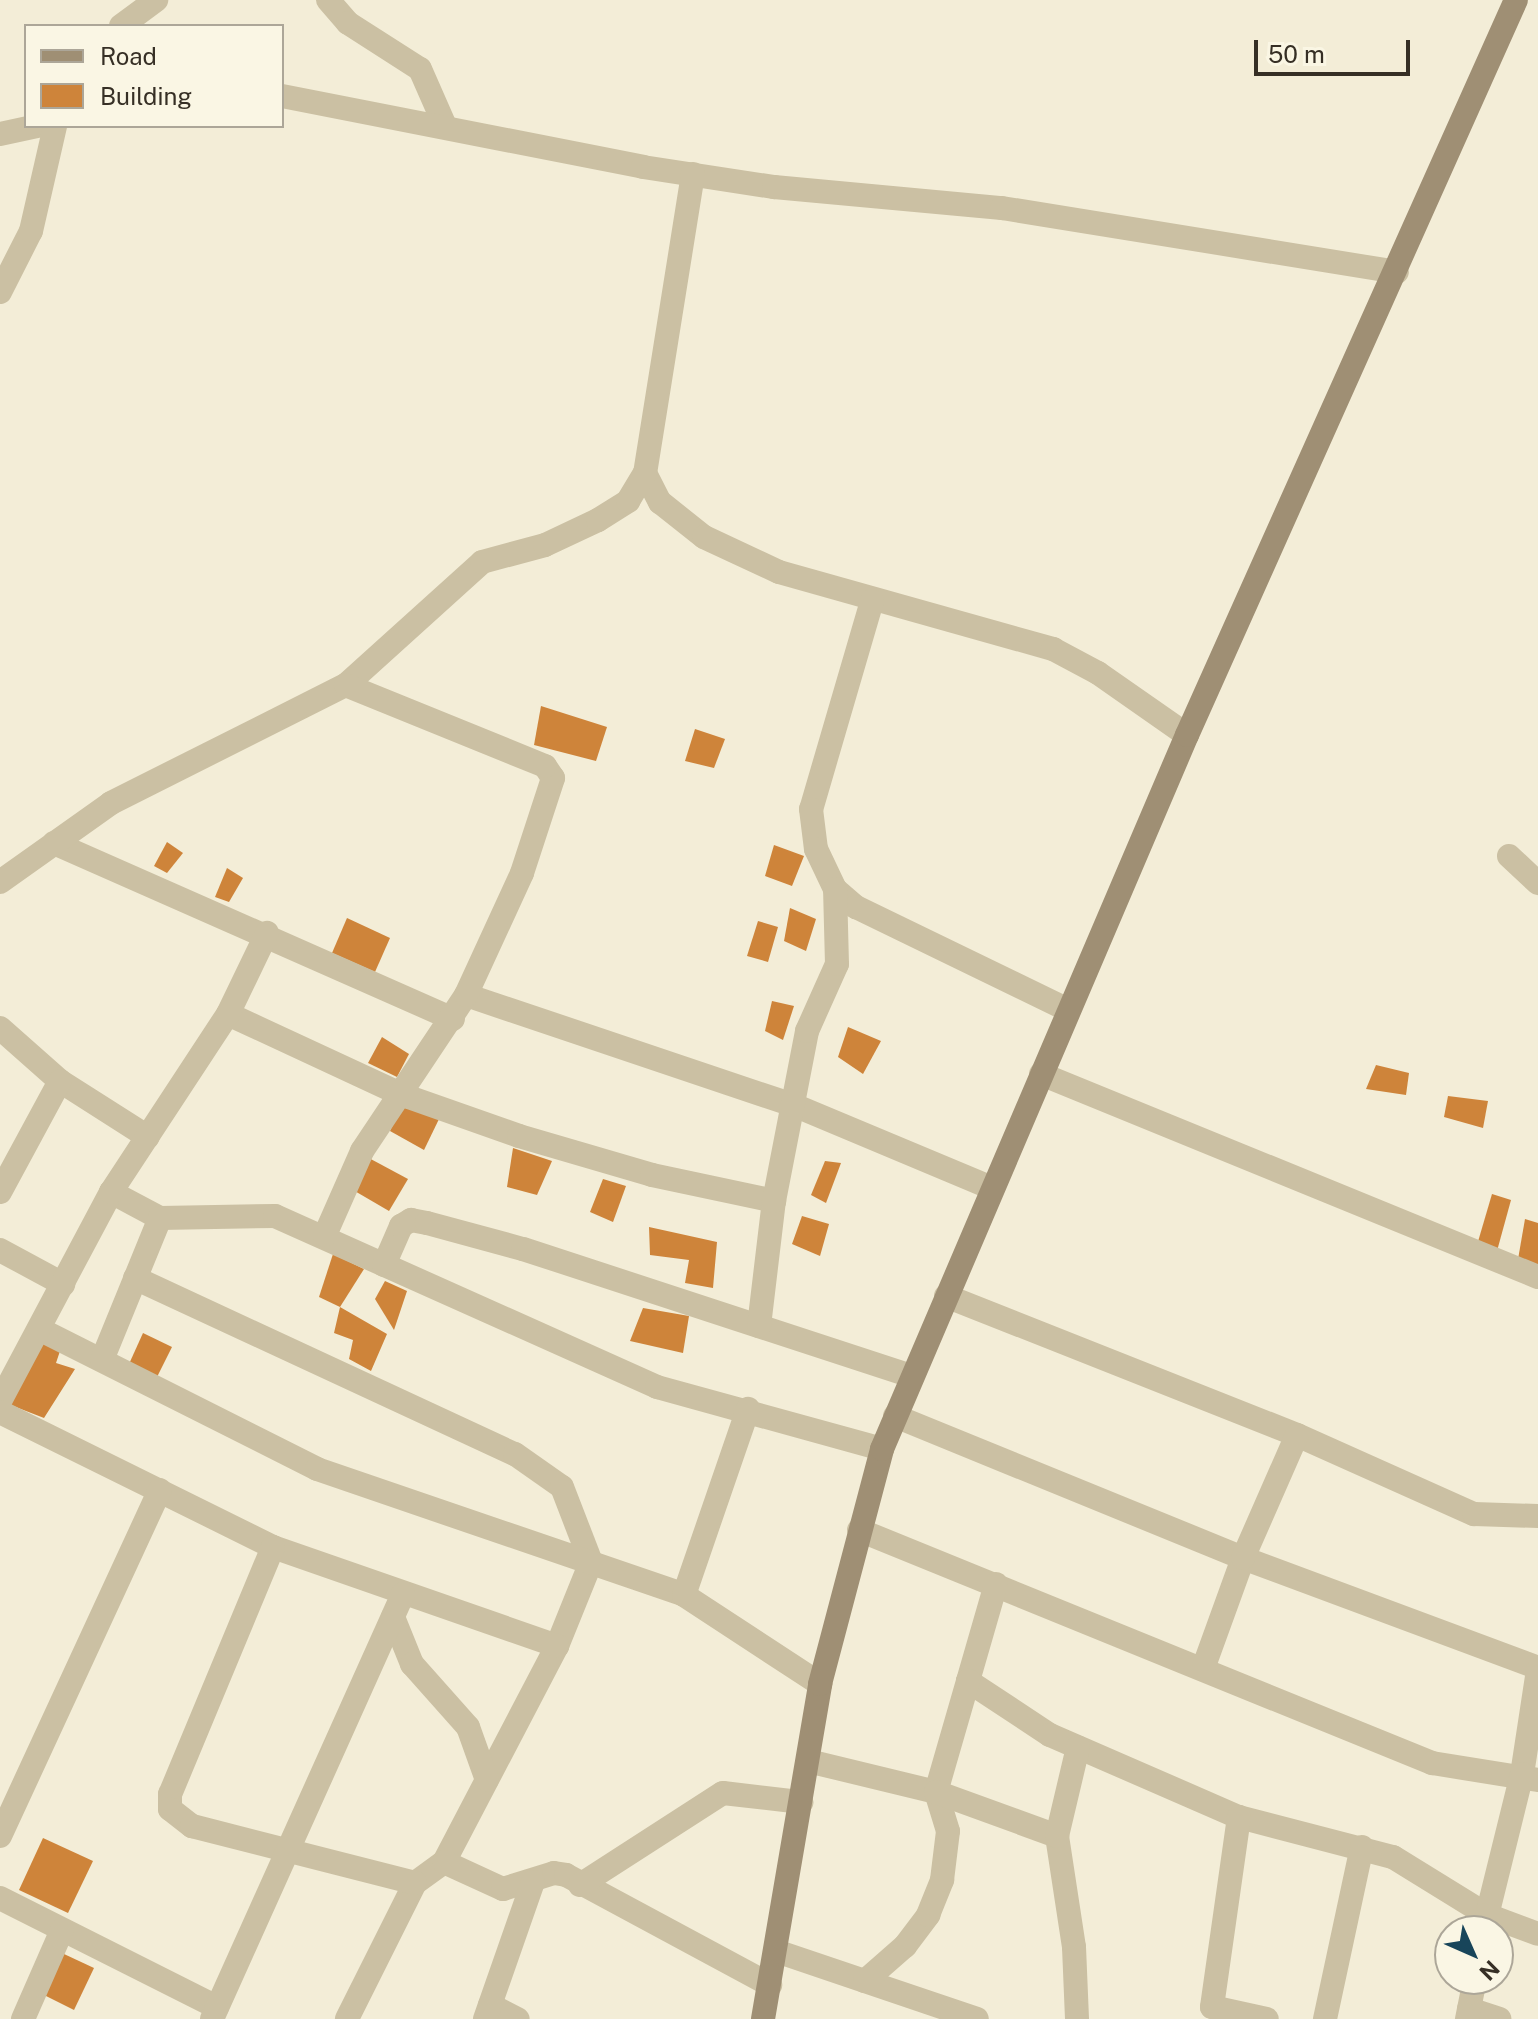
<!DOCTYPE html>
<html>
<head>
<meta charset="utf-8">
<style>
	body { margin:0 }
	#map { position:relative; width:1538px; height:2019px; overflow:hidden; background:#f3edd7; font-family:"Public Sans",sans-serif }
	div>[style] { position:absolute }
	.building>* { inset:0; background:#ce843a }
	.street>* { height:24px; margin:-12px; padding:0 12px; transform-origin:12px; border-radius:12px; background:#cbc0a3 }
	.secondary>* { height:24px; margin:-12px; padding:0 12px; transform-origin:12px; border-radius:12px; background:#9f8f74 }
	span { translate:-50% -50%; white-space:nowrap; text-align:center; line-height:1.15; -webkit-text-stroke:8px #faf6e4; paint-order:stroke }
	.legend { position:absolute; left:24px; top:24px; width:260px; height:104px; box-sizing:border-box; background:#faf6e4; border:2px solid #aca698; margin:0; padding:10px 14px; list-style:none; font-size:24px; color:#362f25 }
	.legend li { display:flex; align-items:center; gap:16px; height:40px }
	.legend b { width:40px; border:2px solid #aca698 }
	.north { position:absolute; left:1434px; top:1915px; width:80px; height:80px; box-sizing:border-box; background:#faf6e4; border:2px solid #aca698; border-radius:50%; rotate:135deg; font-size:22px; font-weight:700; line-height:32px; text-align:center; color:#362f25 }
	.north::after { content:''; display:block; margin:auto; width:28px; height:36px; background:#18455a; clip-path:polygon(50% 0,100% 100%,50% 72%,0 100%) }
	.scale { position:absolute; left:1254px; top:40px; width:156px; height:36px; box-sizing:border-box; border:4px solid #362f25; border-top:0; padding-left:10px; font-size:24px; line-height:28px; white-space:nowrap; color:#362f25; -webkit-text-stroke:6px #faf6e4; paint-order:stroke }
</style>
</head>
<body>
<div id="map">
	<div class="building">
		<div style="clip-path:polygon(541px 706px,607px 727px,596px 761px,534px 745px)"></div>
		<div style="clip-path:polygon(695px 729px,725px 739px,714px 768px,685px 761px)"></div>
		<div style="clip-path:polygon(167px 842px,183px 853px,167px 873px,154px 866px)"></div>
		<div style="clip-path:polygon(774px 845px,804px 856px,792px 886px,765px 876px)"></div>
		<div style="clip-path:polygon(227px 868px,243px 878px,229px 902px,215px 897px)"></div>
		<div style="clip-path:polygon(790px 908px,816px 919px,806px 951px,784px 941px)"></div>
		<div style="clip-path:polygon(347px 918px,390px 938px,375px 972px,332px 953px)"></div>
		<div style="clip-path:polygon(758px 921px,778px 927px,768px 962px,747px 956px)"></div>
		<div style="clip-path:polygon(772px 1001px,794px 1006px,783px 1040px,765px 1031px)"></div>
		<div style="clip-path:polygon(848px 1027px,881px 1041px,863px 1074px,838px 1057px)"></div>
		<div style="clip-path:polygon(382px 1037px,409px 1054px,397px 1077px,368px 1063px)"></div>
		<div style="clip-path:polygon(1376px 1065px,1409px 1073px,1406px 1095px,1366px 1089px)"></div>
		<div style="clip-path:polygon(1448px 1096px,1488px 1101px,1483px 1128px,1444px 1117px)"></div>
		<div style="clip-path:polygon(401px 1107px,440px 1117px,424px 1150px,390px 1131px)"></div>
		<div style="clip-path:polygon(513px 1148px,552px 1161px,537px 1195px,507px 1187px)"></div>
		<div style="clip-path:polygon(367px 1157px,408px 1179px,389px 1211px,353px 1190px)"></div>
		<div style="clip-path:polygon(825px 1161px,841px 1163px,826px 1203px,811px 1195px)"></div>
		<div style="clip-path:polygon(603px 1179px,626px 1186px,613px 1222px,590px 1212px)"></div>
		<div style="clip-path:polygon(1492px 1194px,1511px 1200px,1497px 1251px,1477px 1245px)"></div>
		<div style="clip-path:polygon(802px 1216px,829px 1224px,820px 1256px,792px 1244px)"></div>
		<div style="clip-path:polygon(1525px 1219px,1538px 1223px,1538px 1271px,1517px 1265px)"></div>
		<div style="clip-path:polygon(649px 1227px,717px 1242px,713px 1288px,685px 1283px,689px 1260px,650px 1255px)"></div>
		<div style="clip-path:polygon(333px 1254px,364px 1269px,340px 1307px,319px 1297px)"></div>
		<div style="clip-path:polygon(385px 1281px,407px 1291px,394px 1330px,375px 1299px)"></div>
		<div style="clip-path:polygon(340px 1307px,387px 1334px,371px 1371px,349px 1359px,353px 1340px,334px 1333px)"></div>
		<div style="clip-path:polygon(643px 1308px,689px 1316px,683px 1353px,630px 1341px)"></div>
		<div style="clip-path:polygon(143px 1333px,172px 1347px,156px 1379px,129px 1364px)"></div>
		<div style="clip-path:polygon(46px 1338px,61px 1348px,56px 1363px,75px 1369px,44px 1418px,8px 1404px)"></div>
		<div style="clip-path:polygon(43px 1838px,93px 1861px,68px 1913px,19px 1890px)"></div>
		<div style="clip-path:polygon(64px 1954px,94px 1968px,74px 2010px,44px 1995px)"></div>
	</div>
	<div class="street">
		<div style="left:328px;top:0;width:30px;rotate:49deg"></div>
		<div style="left:348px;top:23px;width:85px;rotate:32.6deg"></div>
		<div style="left:420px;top:69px;width:62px;rotate:66.3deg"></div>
		<div style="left:121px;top:26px;width:44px;rotate:-36.6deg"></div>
		<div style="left:282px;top:96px;width:368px;rotate:11.1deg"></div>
		<div style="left:643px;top:167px;width:133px;rotate:8.7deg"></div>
		<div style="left:774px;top:187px;width:229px;rotate:5.3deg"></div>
		<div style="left:1002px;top:208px;width:400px;rotate:9.2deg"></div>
		<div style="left:0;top:134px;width:38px;rotate:-12deg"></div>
		<div style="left:693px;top:174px;width:303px;rotate:99.1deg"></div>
		<div style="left:645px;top:473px;width:33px;rotate:63deg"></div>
		<div style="left:660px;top:502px;width:56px;rotate:38.5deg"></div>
		<div style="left:704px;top:537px;width:83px;rotate:25deg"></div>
		<div style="left:779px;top:572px;width:285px;rotate:15.7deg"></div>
		<div style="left:1053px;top:649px;width:51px;rotate:28.1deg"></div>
		<div style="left:1098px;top:673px;width:108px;rotate:34.9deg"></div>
		<div style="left:0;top:292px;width:68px;rotate:-63.1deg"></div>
		<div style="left:31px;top:231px;width:108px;rotate:-77.1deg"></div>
		<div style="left:872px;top:601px;width:217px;rotate:106.3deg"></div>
		<div style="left:811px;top:809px;width:40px;rotate:82.9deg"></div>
		<div style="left:816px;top:849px;width:44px;rotate:64.6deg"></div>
		<div style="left:835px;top:889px;width:28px;rotate:41deg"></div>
		<div style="left:856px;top:907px;width:236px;rotate:25.9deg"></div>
		<div style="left:54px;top:843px;width:436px;rotate:23.8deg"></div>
		<div style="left:1509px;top:856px;width:40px;rotate:43deg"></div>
		<div style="left:0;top:882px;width:136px;rotate:-35.4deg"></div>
		<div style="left:111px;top:803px;width:263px;rotate:-26.7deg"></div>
		<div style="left:346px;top:685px;width:183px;rotate:-42.1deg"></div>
		<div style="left:482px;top:562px;width:65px;rotate:-15.1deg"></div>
		<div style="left:545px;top:545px;width:59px;rotate:-25.3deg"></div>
		<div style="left:598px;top:520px;width:36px;rotate:-32deg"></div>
		<div style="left:628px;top:501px;width:33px;rotate:-59deg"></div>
		<div style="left:466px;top:995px;width:348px;rotate:18.6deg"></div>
		<div style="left:796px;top:1106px;width:212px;rotate:22.7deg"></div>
		<div style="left:228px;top:1014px;width:190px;rotate:24.9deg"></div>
		<div style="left:400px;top:1094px;width:126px;rotate:19.4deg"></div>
		<div style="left:519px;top:1136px;width:139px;rotate:16.3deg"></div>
		<div style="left:652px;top:1175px;width:125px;rotate:12deg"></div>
		<div style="left:0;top:1028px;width:80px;rotate:41.5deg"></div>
		<div style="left:60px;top:1081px;width:104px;rotate:32.5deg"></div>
		<div style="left:1041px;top:1074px;width:537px;rotate:22.22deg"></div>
		<div style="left:0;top:1192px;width:126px;rotate:-61.6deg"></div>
		<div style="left:111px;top:1192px;width:55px;rotate:28deg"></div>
		<div style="left:160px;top:1218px;width:115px;rotate:-1deg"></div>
		<div style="left:275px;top:1216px;width:419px;rotate:24.1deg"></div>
		<div style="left:657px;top:1387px;width:233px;rotate:15.4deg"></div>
		<div style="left:325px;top:1235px;width:92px;rotate:-66.2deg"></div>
		<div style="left:362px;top:1151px;width:187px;rotate:-56.3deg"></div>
		<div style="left:466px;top:995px;width:134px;rotate:-65.3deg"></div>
		<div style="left:522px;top:873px;width:100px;rotate:-71.9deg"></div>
		<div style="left:553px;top:778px;width:14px;rotate:-124deg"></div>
		<div style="left:545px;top:766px;width:215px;rotate:-157.9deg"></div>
		<div style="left:0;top:1250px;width:72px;rotate:28.4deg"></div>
		<div style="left:384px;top:1265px;width:43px;rotate:-66.4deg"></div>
		<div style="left:401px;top:1226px;width:12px;rotate:-31deg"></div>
		<div style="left:411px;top:1220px;width:16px;rotate:11deg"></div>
		<div style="left:427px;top:1223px;width:99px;rotate:15.2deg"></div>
		<div style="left:523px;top:1249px;width:409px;rotate:18.1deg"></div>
		<div style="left:135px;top:1278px;width:419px;rotate:24.9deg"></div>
		<div style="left:515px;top:1454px;width:57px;rotate:35.1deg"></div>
		<div style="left:562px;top:1487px;width:80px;rotate:68.9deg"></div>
		<div style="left:591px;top:1562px;width:91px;rotate:112deg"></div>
		<div style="left:557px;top:1646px;width:244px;rotate:117.6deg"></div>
		<div style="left:444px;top:1862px;width:36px;rotate:144deg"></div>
		<div style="left:415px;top:1883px;width:152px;rotate:116.6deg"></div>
		<div style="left:946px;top:1296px;width:378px;rotate:21.6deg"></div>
		<div style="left:1297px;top:1435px;width:194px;rotate:24.1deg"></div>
		<div style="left:1474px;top:1514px;width:64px;rotate:1.8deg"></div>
		<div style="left:759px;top:1326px;width:126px;rotate:-83.2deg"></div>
		<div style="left:774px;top:1201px;width:173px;rotate:-79deg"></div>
		<div style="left:807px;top:1031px;width:73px;rotate:-65.9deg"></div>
		<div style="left:837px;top:964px;width:75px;rotate:-91.5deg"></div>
		<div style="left:39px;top:1329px;width:311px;rotate:26.7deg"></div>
		<div style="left:317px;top:1469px;width:388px;rotate:18.9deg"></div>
		<div style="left:684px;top:1595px;width:163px;rotate:33.2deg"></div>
		<div style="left:102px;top:1360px;width:153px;rotate:-67.8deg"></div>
		<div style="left:0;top:1401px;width:237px;rotate:-62deg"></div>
		<div style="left:111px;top:1192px;width:213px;rotate:-56.7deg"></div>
		<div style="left:228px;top:1014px;width:90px;rotate:-64.3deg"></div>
		<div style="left:0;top:1412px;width:305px;rotate:26.3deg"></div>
		<div style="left:273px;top:1547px;width:301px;rotate:19.2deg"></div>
		<div style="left:895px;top:1416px;width:376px;rotate:22.2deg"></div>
		<div style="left:1243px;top:1558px;width:315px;rotate:20.4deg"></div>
		<div style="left:859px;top:1530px;width:619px;rotate:22.13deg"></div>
		<div style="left:1432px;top:1763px;width:107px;rotate:9.1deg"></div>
		<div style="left:273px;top:1547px;width:268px;rotate:112.6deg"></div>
		<div style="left:170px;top:1794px;width:15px;rotate:90deg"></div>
		<div style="left:170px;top:1809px;width:28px;rotate:38deg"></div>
		<div style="left:192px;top:1826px;width:230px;rotate:14.3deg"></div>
		<div style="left:996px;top:1584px;width:101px;rotate:106.1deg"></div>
		<div style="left:968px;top:1681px;width:98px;rotate:33.4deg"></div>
		<div style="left:1050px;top:1735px;width:206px;rotate:23.5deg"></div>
		<div style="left:1239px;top:1817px;width:159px;rotate:14.6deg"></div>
		<div style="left:1393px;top:1857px;width:110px;rotate:31.7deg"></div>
		<div style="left:1487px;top:1915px;width:16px;rotate:101deg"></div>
		<div style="left:684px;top:1595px;width:197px;rotate:-71deg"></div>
		<div style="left:393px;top:1617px;width:51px;rotate:68deg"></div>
		<div style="left:412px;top:1664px;width:84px;rotate:48.4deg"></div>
		<div style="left:468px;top:1727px;width:56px;rotate:70.3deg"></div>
		<div style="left:1204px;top:1666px;width:115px;rotate:-70.1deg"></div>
		<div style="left:1243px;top:1558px;width:134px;rotate:-66.3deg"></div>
		<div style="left:1538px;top:1670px;width:105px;rotate:98.7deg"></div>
		<div style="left:1522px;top:1774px;width:145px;rotate:103.9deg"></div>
		<div style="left:1487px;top:1915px;width:54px;rotate:20.4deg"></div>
		<div style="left:808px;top:1761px;width:132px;rotate:13.6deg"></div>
		<div style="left:936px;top:1792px;width:116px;rotate:-73.9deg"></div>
		<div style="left:1239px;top:1817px;width:192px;rotate:98.1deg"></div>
		<div style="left:1212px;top:2007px;width:56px;rotate:12.3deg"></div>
		<div style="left:0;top:1836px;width:381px;rotate:-65.2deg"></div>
		<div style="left:1057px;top:1836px;width:112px;rotate:81.3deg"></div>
		<div style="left:1074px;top:1947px;width:72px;rotate:87.6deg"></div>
		<div style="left:444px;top:1862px;width:65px;rotate:24.6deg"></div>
		<div style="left:503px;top:1889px;width:53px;rotate:-17.4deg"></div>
		<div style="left:554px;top:1873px;width:12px;rotate:9deg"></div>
		<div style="left:566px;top:1875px;width:232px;rotate:28.3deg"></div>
		<div style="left:580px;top:1885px;width:170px;rotate:-32.8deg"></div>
		<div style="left:723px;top:1793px;width:79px;rotate:6.6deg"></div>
		<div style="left:0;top:1898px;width:243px;rotate:26.7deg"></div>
		<div style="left:776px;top:1951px;width:212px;rotate:18.7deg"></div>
		<div style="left:865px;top:1981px;width:53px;rotate:-41.2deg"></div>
		<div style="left:905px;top:1946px;width:39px;rotate:-53deg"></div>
		<div style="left:928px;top:1915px;width:38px;rotate:-68deg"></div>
		<div style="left:942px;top:1880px;width:49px;rotate:-83deg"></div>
		<div style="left:948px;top:1831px;width:41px;rotate:-107.1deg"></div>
		<div style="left:936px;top:1792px;width:129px;rotate:20deg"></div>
		<div style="left:1057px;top:1836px;width:91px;rotate:-76.7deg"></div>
		<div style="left:490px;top:2005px;width:31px;rotate:27deg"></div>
		<div style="left:1469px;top:2009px;width:32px;rotate:18deg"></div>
		<div style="left:23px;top:2019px;width:97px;rotate:-66.3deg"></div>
		<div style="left:212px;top:2019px;width:466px;rotate:-65.8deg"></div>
		<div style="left:485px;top:2019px;width:145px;rotate:-70.7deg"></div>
		<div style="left:1325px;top:2019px;width:176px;rotate:-77.9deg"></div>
		<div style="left:1467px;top:2019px;width:41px;rotate:-78.7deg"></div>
	</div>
	<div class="secondary">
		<div style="left:763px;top:2019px;width:340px;rotate:-80.3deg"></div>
		<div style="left:820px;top:1684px;width:243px;rotate:-75.2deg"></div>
		<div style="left:882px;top:1449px;width:776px;rotate:-66.87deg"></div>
		<div style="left:1187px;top:735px;width:805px;rotate:-65.89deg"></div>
	</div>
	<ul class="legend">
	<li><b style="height:10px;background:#9f8f74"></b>Road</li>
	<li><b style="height:22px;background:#ce843a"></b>Building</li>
	</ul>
	<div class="north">N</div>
	<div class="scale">50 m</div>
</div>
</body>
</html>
